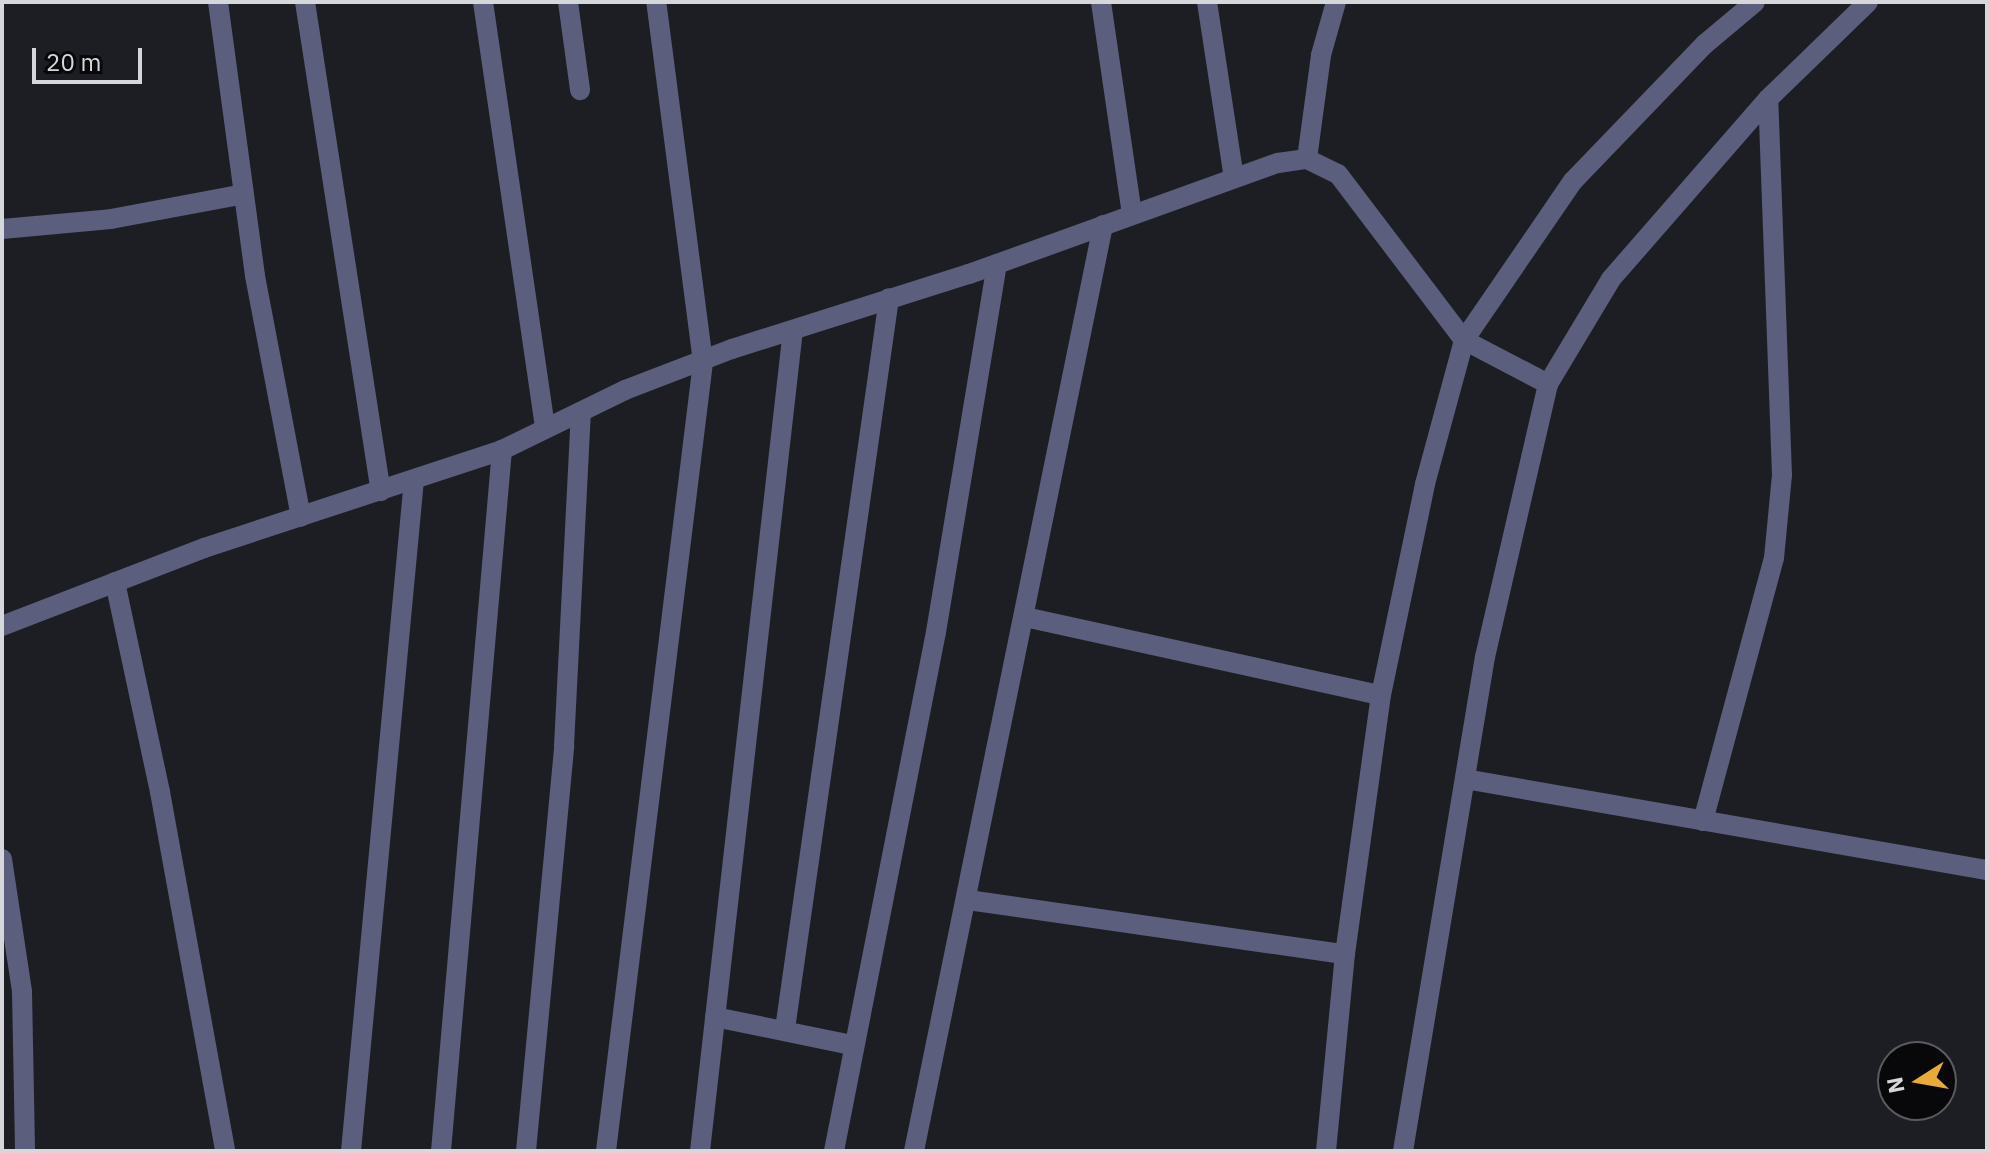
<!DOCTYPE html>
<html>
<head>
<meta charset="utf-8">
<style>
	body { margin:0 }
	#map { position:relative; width:1989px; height:1153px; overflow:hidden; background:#1d1e24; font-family:"IBM Plex Sans",sans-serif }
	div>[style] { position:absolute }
	.minor>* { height:20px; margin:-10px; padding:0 10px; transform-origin:10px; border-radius:10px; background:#5b5e7c }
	span { translate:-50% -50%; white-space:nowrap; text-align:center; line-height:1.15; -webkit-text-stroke:8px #08080b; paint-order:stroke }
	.frame { position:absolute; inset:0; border:4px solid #d6d7db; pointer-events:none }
	.north { position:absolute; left:1877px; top:1041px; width:80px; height:80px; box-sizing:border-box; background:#08080b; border:2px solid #5a5b5e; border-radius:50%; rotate:259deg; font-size:22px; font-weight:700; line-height:32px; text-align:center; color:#d6d7db }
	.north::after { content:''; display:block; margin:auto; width:28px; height:36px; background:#e8ab37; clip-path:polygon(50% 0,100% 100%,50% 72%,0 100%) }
	.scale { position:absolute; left:32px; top:48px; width:110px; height:36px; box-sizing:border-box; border:4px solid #d6d7db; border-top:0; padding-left:10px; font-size:24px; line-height:28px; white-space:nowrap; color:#d6d7db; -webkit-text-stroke:6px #08080b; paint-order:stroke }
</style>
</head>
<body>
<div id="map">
	<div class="minor">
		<div style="left:218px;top:2px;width:276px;rotate:82.3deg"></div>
		<div style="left:255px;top:276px;width:245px;rotate:79.2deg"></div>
		<div style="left:305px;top:2px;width:495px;rotate:81.2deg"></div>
		<div style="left:483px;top:2px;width:431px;rotate:81.7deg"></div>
		<div style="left:568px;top:2px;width:89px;rotate:82.2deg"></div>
		<div style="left:1101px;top:2px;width:214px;rotate:81.7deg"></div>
		<div style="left:1207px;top:2px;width:178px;rotate:81.3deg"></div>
		<div style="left:1307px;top:159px;width:105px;rotate:-82.3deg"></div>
		<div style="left:1321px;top:55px;width:55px;rotate:-74.2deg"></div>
		<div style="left:2px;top:229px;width:109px;rotate:-5.2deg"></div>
		<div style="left:111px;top:219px;width:135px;rotate:-10.6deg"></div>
		<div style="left:115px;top:582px;width:215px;rotate:77.9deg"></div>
		<div style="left:160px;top:792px;width:365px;rotate:79.7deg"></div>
		<div style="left:1025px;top:617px;width:364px;rotate:12.4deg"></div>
		<div style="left:2px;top:626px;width:217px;rotate:-21.1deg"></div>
		<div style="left:204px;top:548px;width:314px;rotate:-18.2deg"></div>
		<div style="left:502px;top:450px;width:137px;rotate:-26deg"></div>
		<div style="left:625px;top:390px;width:115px;rotate:-21deg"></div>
		<div style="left:732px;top:349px;width:249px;rotate:-17.6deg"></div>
		<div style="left:969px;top:274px;width:328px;rotate:-19.8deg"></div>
		<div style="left:1278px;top:163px;width:29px;rotate:-8deg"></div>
		<div style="left:1307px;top:159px;width:34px;rotate:26deg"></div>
		<div style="left:1338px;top:174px;width:208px;rotate:52.8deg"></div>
		<div style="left:1464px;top:340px;width:95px;rotate:27.6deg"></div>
		<div style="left:1465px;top:779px;width:530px;rotate:9.89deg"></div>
		<div style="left:1703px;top:821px;width:272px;rotate:-74.9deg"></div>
		<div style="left:1774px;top:558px;width:83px;rotate:-84.5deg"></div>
		<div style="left:1782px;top:475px;width:376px;rotate:-92.1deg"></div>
		<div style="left:2px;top:859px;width:134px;rotate:81.4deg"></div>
		<div style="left:22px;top:992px;width:159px;rotate:88.9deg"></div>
		<div style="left:968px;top:900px;width:381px;rotate:8.2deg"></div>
		<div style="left:715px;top:1017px;width:140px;rotate:11.6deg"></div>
		<div style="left:785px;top:1029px;width:738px;rotate:-81.9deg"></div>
		<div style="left:351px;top:1151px;width:674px;rotate:-84.64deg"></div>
		<div style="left:441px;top:1151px;width:704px;rotate:-85.03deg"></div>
		<div style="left:526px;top:1151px;width:407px;rotate:-84.6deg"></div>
		<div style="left:564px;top:746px;width:334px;rotate:-87.1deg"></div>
		<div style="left:606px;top:1151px;width:795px;rotate:-82.99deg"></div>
		<div style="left:703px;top:362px;width:363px;rotate:-97.4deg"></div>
		<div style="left:700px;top:1151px;width:826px;rotate:-83.54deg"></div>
		<div style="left:834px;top:1151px;width:529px;rotate:-78.88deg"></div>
		<div style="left:936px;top:632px;width:373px;rotate:-80.6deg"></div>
		<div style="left:914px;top:1151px;width:945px;rotate:-78.46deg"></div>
		<div style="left:1326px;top:1151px;width:198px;rotate:-84.5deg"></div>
		<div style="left:1345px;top:954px;width:261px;rotate:-82.1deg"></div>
		<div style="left:1381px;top:695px;width:216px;rotate:-78.2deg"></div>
		<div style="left:1425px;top:484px;width:149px;rotate:-74.8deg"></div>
		<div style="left:1464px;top:340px;width:193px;rotate:-55.6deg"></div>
		<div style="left:1573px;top:181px;width:190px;rotate:-46.1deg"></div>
		<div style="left:1705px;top:44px;width:65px;rotate:-40deg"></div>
		<div style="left:1403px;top:1151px;width:501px;rotate:-80.58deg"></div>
		<div style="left:1485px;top:657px;width:280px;rotate:-77deg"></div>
		<div style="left:1548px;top:384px;width:122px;rotate:-59deg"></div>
		<div style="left:1611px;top:279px;width:239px;rotate:-48.9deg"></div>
		<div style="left:1768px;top:99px;width:139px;rotate:-44.1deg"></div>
	</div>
	<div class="frame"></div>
	<div class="north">N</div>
	<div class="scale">20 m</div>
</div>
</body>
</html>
